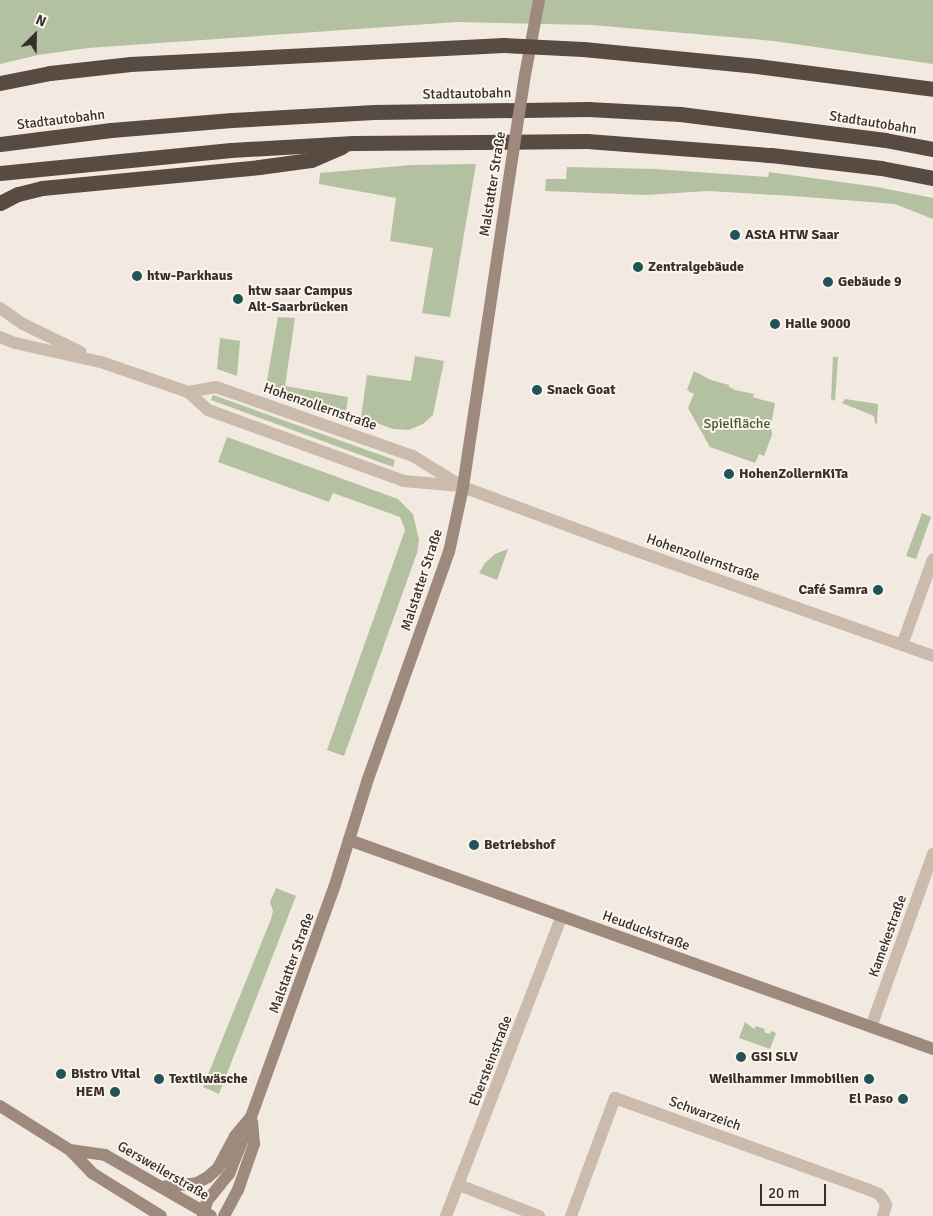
<!DOCTYPE html>
<html>
<head>
<meta charset="utf-8">
<style>
	body { margin:0 }
	#map { position:relative; width:933px; height:1216px; overflow:hidden; background:#f2eae0; font-family:Signika,sans-serif }
	div>[style] { position:absolute }
	.green>* { inset:0; background:#b4c1a0 }
	.street>* { height:12px; margin:-6px; padding:0 6px; transform-origin:6px; border-radius:6px; background:#cabbac }
	.secondary>* { height:12px; margin:-6px; padding:0 6px; transform-origin:6px; border-radius:6px; background:#9e8a7d }
	.highway>* { height:15px; margin:-7.5px; padding:0 7.5px; transform-origin:7.5px; border-radius:7.5px; background:#594a42 }
	.secondary-bridge>* { height:12px; margin:-6px; padding:0 6px; transform-origin:6px; border-radius:6px; background:#9e8a7d }
	.dots>* { width:14px; height:14px; translate:-50% -50%; box-sizing:border-box; border:2px solid #faf4ec; border-radius:50% }
	span { translate:-50% -50%; white-space:nowrap; text-align:center; line-height:1.15; -webkit-text-stroke:4px #faf4ec; paint-order:stroke }
	.street-label { font-size:14px; color:#382f2a }
	.poi-label { font-size:14px; color:#382f2a; font-weight:700 }
	.left { translate:0 -50%; text-align:left }
	.right { translate:-100% -50%; text-align:right }
	.park-label { font-size:14px; color:#46562f }
	.north { position:absolute; left:10px; top:10px; width:50px; height:50px; -webkit-text-stroke:4px #faf4ec; paint-order:stroke; rotate:23deg; font-size:14px; font-weight:700; line-height:20px; text-align:center; color:#382f2a }
	.north::after { content:''; display:block; margin:auto; width:18px; height:22px; background:#382f2a; clip-path:polygon(50% 0,100% 100%,50% 72%,0 100%) }
	.scale { position:absolute; left:760px; top:1184px; width:66px; height:22px; box-sizing:border-box; border:2px solid #382f2a; border-top:0; padding-left:6px; font-size:15px; line-height:18px; white-space:nowrap; color:#382f2a; -webkit-text-stroke:4px #faf4ec; paint-order:stroke }
</style>
</head>
<body>
<div id="map">
	<div class="green">
		<div style="clip-path:polygon(0 0,933px 0,933px 64px,774px 41px,592px 25px,457px 22px,88px 48px,38px 55px,0 64px)"></div>
		<div style="clip-path:polygon(476px 164px,450px 317px,422px 313px,433px 248px,390px 241px,396px 198px,319px 184px,320px 173px,411px 165px)"></div>
		<div style="clip-path:polygon(567px 167px,655px 169px,768px 177px,769px 172px,877px 187px,933px 198px,933px 219px,895px 204px,793px 196px,708px 191px,645px 195px,545px 191px,546px 179px,566px 179px)"></div>
		<div style="clip-path:polygon(278px 317px,295px 318px,285px 386px,348px 397px,346px 413px,266px 386px)"></div>
		<div style="clip-path:polygon(220px 338px,240px 341px,237px 376px,217px 369px)"></div>
		<div style="clip-path:polygon(415px 356px,444px 361px,433px 415px,423px 424px,409px 430px,393px 429px,361px 417px,367px 375px,411px 381px)"></div>
		<div style="clip-path:polygon(833px 357px,838px 357px,835px 401px,831px 399px)"></div>
		<div style="clip-path:polygon(694px 371px,711px 380px,729px 385px,729px 387px,735px 390px,754px 394px,753px 397px,759px 399px,775px 403px,771px 425px,772px 435px,764px 456px,759px 454px,755px 463px,710px 447px,688px 408px,694px 394px,687px 390px)"></div>
		<div style="clip-path:polygon(213px 395px,395px 460px,393px 467px,211px 400px)"></div>
		<div style="clip-path:polygon(845px 399px,878px 404px,877px 424px,875px 423px,874px 416px,842px 403px)"></div>
		<div style="clip-path:polygon(227px 437px,398px 499px,413px 514px,419px 540px,417px 553px,344px 756px,327px 750px,405px 530px,400px 517px,333px 493px,329px 502px,218px 462px)"></div>
		<div style="clip-path:polygon(922px 513px,931px 517px,916px 559px,906px 556px)"></div>
		<div style="clip-path:polygon(508px 549px,497px 580px,479px 573px,485px 563px,495px 554px)"></div>
		<div style="clip-path:polygon(276px 888px,296px 896px,219px 1094px,203px 1087px,271px 919px,273px 911px,270px 902px)"></div>
		<div style="clip-path:polygon(745px 1022px,754px 1029px,756px 1026px,765px 1029px,764px 1032px,770px 1034px,771px 1031px,776px 1033px,770px 1049px,739px 1038px)"></div>
	</div>
	<div class="street">
		<div style="left:0;top:308px;width:28px;rotate:35deg"></div>
		<div style="left:23px;top:324px;width:64px;rotate:25.8deg"></div>
		<div style="left:0;top:337px;width:16px;rotate:22deg"></div>
		<div style="left:15px;top:343px;width:88px;rotate:12.5deg"></div>
		<div style="left:101px;top:362px;width:92px;rotate:19deg"></div>
		<div style="left:188px;top:392px;width:27px;rotate:42deg"></div>
		<div style="left:208px;top:410px;width:208px;rotate:19.9deg"></div>
		<div style="left:404px;top:481px;width:57px;rotate:5deg"></div>
		<div style="left:188px;top:392px;width:28px;rotate:-10deg"></div>
		<div style="left:216px;top:387px;width:209px;rotate:19.3deg"></div>
		<div style="left:413px;top:456px;width:59px;rotate:31.8deg"></div>
		<div style="left:463px;top:487px;width:164px;rotate:20.3deg"></div>
		<div style="left:617px;top:544px;width:335px;rotate:19.5deg"></div>
		<div style="left:902px;top:645px;width:91px;rotate:-70.2deg"></div>
		<div style="left:871px;top:1027px;width:184px;rotate:-70.3deg"></div>
		<div style="left:459px;top:1185px;width:86px;rotate:21.2deg"></div>
		<div style="left:446px;top:1216px;width:322px;rotate:-68.9deg"></div>
		<div style="left:571px;top:1216px;width:126px;rotate:-69.6deg"></div>
		<div style="left:615px;top:1098px;width:268px;rotate:19.9deg"></div>
		<div style="left:867px;top:1189px;width:13px;rotate:23deg"></div>
		<div style="left:879px;top:1194px;width:6px;rotate:51deg"></div>
		<div style="left:883px;top:1199px;width:7px;rotate:63deg"></div>
		<div style="left:886px;top:1205px;width:11px;rotate:105deg"></div>
	</div>
	<div class="secondary">
		<div style="left:525px;top:75px;width:76px;rotate:-79.4deg"></div>
		<div style="left:349px;top:840px;width:620px;rotate:19.69deg"></div>
		<div style="left:0;top:1106px;width:83px;rotate:32.2deg"></div>
		<div style="left:70px;top:1150px;width:32px;rotate:46deg"></div>
		<div style="left:92px;top:1173px;width:81px;rotate:31.9deg"></div>
		<div style="left:70px;top:1150px;width:35px;rotate:8deg"></div>
		<div style="left:105px;top:1155px;width:122px;rotate:29.9deg"></div>
		<div style="left:161px;top:1187px;width:36px;rotate:-6deg"></div>
		<div style="left:197px;top:1183px;width:13px;rotate:-29deg"></div>
		<div style="left:208px;top:1177px;width:13px;rotate:-42deg"></div>
		<div style="left:218px;top:1168px;width:36px;rotate:-62deg"></div>
		<div style="left:235px;top:1136px;width:25px;rotate:-50deg"></div>
		<div style="left:251px;top:1117px;width:244px;rotate:-70.1deg"></div>
		<div style="left:334px;top:888px;width:114px;rotate:-72.7deg"></div>
		<div style="left:368px;top:779px;width:241px;rotate:-70.4deg"></div>
		<div style="left:449px;top:552px;width:66px;rotate:-77.8deg"></div>
		<div style="left:463px;top:487px;width:325px;rotate:-81.5deg"></div>
		<div style="left:203px;top:1216px;width:16px;rotate:-75deg"></div>
		<div style="left:207px;top:1201px;width:35px;rotate:-51deg"></div>
		<div style="left:229px;top:1174px;width:46px;rotate:-68.4deg"></div>
		<div style="left:224px;top:1216px;width:30px;rotate:-62deg"></div>
		<div style="left:238px;top:1190px;width:49px;rotate:-70.8deg"></div>
		<div style="left:254px;top:1144px;width:22px;rotate:-95deg"></div>
	</div>
	<div class="highway">
		<div style="left:0;top:83px;width:51px;rotate:-11.3deg"></div>
		<div style="left:50px;top:73px;width:81px;rotate:-6.4deg"></div>
		<div style="left:130px;top:64px;width:374px;rotate:-2.9deg"></div>
		<div style="left:504px;top:45px;width:79px;rotate:2.9deg"></div>
		<div style="left:583px;top:49px;width:175px;rotate:5.6deg"></div>
		<div style="left:757px;top:66px;width:177px;rotate:7.4deg"></div>
		<div style="left:0;top:144px;width:112px;rotate:-7.2deg"></div>
		<div style="left:111px;top:130px;width:121px;rotate:-4.7deg"></div>
		<div style="left:232px;top:120px;width:142px;rotate:-3.2deg"></div>
		<div style="left:374px;top:112px;width:214px;rotate:-0.8deg"></div>
		<div style="left:588px;top:109px;width:92px;rotate:3.1deg"></div>
		<div style="left:680px;top:114px;width:207px;rotate:7.2deg"></div>
		<div style="left:885px;top:140px;width:49px;rotate:10.6deg"></div>
		<div style="left:0;top:173px;width:232px;rotate:-5.7deg"></div>
		<div style="left:231px;top:150px;width:122px;rotate:-3.3deg"></div>
		<div style="left:353px;top:143px;width:234px;rotate:-0.5deg"></div>
		<div style="left:587px;top:141px;width:185px;rotate:4.4deg"></div>
		<div style="left:771px;top:155px;width:111px;rotate:6.7deg"></div>
		<div style="left:881px;top:168px;width:53px;rotate:10.9deg"></div>
		<div style="left:0;top:203px;width:20px;rotate:-27deg"></div>
		<div style="left:18px;top:194px;width:25px;rotate:-14deg"></div>
		<div style="left:42px;top:188px;width:218px;rotate:-5.5deg"></div>
		<div style="left:259px;top:167px;width:52px;rotate:-7.7deg"></div>
		<div style="left:311px;top:160px;width:34px;rotate:-23deg"></div>
	</div>
	<div class="secondary-bridge">
		<div style="left:511px;top:166px;width:92px;rotate:-81.3deg"></div>
	</div>
	<div class="dots">
		<div style="left:735px;top:235px;background:#215358"></div>
		<div style="left:638px;top:267px;background:#215358"></div>
		<div style="left:137px;top:276px;background:#215358"></div>
		<div style="left:828px;top:282px;background:#215358"></div>
		<div style="left:238px;top:299px;background:#215358"></div>
		<div style="left:775px;top:324px;background:#215358"></div>
		<div style="left:537px;top:390px;background:#215358"></div>
		<div style="left:729px;top:474px;background:#215358"></div>
		<div style="left:878px;top:590px;background:#215358"></div>
		<div style="left:474px;top:845px;background:#215358"></div>
		<div style="left:741px;top:1057px;background:#215358"></div>
		<div style="left:61px;top:1074px;background:#215358"></div>
		<div style="left:159px;top:1079px;background:#215358"></div>
		<div style="left:869px;top:1079px;background:#215358"></div>
		<div style="left:115px;top:1092px;background:#215358"></div>
		<div style="left:903px;top:1099px;background:#215358"></div>
	</div>
	<div class="street-label">
		<span style="left:467px;top:94px;rotate:-1deg">Stadtautobahn</span>
		<span style="left:61px;top:120px;rotate:-7deg">Stadtautobahn</span>
		<span style="left:873px;top:123px;rotate:9deg">Stadtautobahn</span>
		<span style="left:493px;top:184px;rotate:-81deg">Malstatter Straße</span>
		<span style="left:320px;top:407px;rotate:19deg">Hohenzollernstraße</span>
		<span style="left:703px;top:558px;rotate:19deg">Hohenzollernstraße</span>
		<span style="left:422px;top:580px;rotate:-72deg">Malstatter Straße</span>
		<span style="left:646px;top:931px;rotate:20deg">Heuduckstraße</span>
		<span style="left:888px;top:936px;rotate:-70deg">Kamekestraße</span>
		<span style="left:292px;top:963px;rotate:-70deg">Malstatter Straße</span>
		<span style="left:491px;top:1061px;rotate:-69deg">Ebersteinstraße</span>
		<span style="left:705px;top:1114px;rotate:20deg">Schwarzeich</span>
		<span style="left:163px;top:1171px;rotate:30deg">Gersweilerstraße</span>
	</div>
	<div class="poi-label">
		<span class="left" style="left:745px;top:235px">AStA HTW Saar</span>
		<span class="left" style="left:648px;top:267px">Zentralgebäude</span>
		<span class="left" style="left:147px;top:276px">htw-Parkhaus</span>
		<span class="left" style="left:838px;top:282px">Gebäude 9</span>
		<span class="left" style="left:248px;top:299px">htw saar Campus<br>Alt-Saarbrücken</span>
		<span class="left" style="left:785px;top:324px">Halle 9000</span>
		<span class="left" style="left:547px;top:390px">Snack Goat</span>
		<span class="left" style="left:739px;top:474px">HohenZollernKiTa</span>
		<span class="right" style="left:868px;top:590px">Café Samra</span>
		<span class="left" style="left:484px;top:845px">Betriebshof</span>
		<span class="left" style="left:751px;top:1057px">GSI SLV</span>
		<span class="left" style="left:71px;top:1074px">Bistro Vital</span>
		<span class="left" style="left:169px;top:1079px">Textilwäsche</span>
		<span class="right" style="left:859px;top:1079px">Weilhammer Immobilien</span>
		<span class="right" style="left:105px;top:1092px">HEM</span>
		<span class="right" style="left:893px;top:1099px">El Paso</span>
	</div>
	<div class="park-label">
		<span style="left:737px;top:424px">Spielfläche</span>
	</div>
	<div class="north">N</div>
	<div class="scale">20 m</div>
</div>
</body>
</html>
